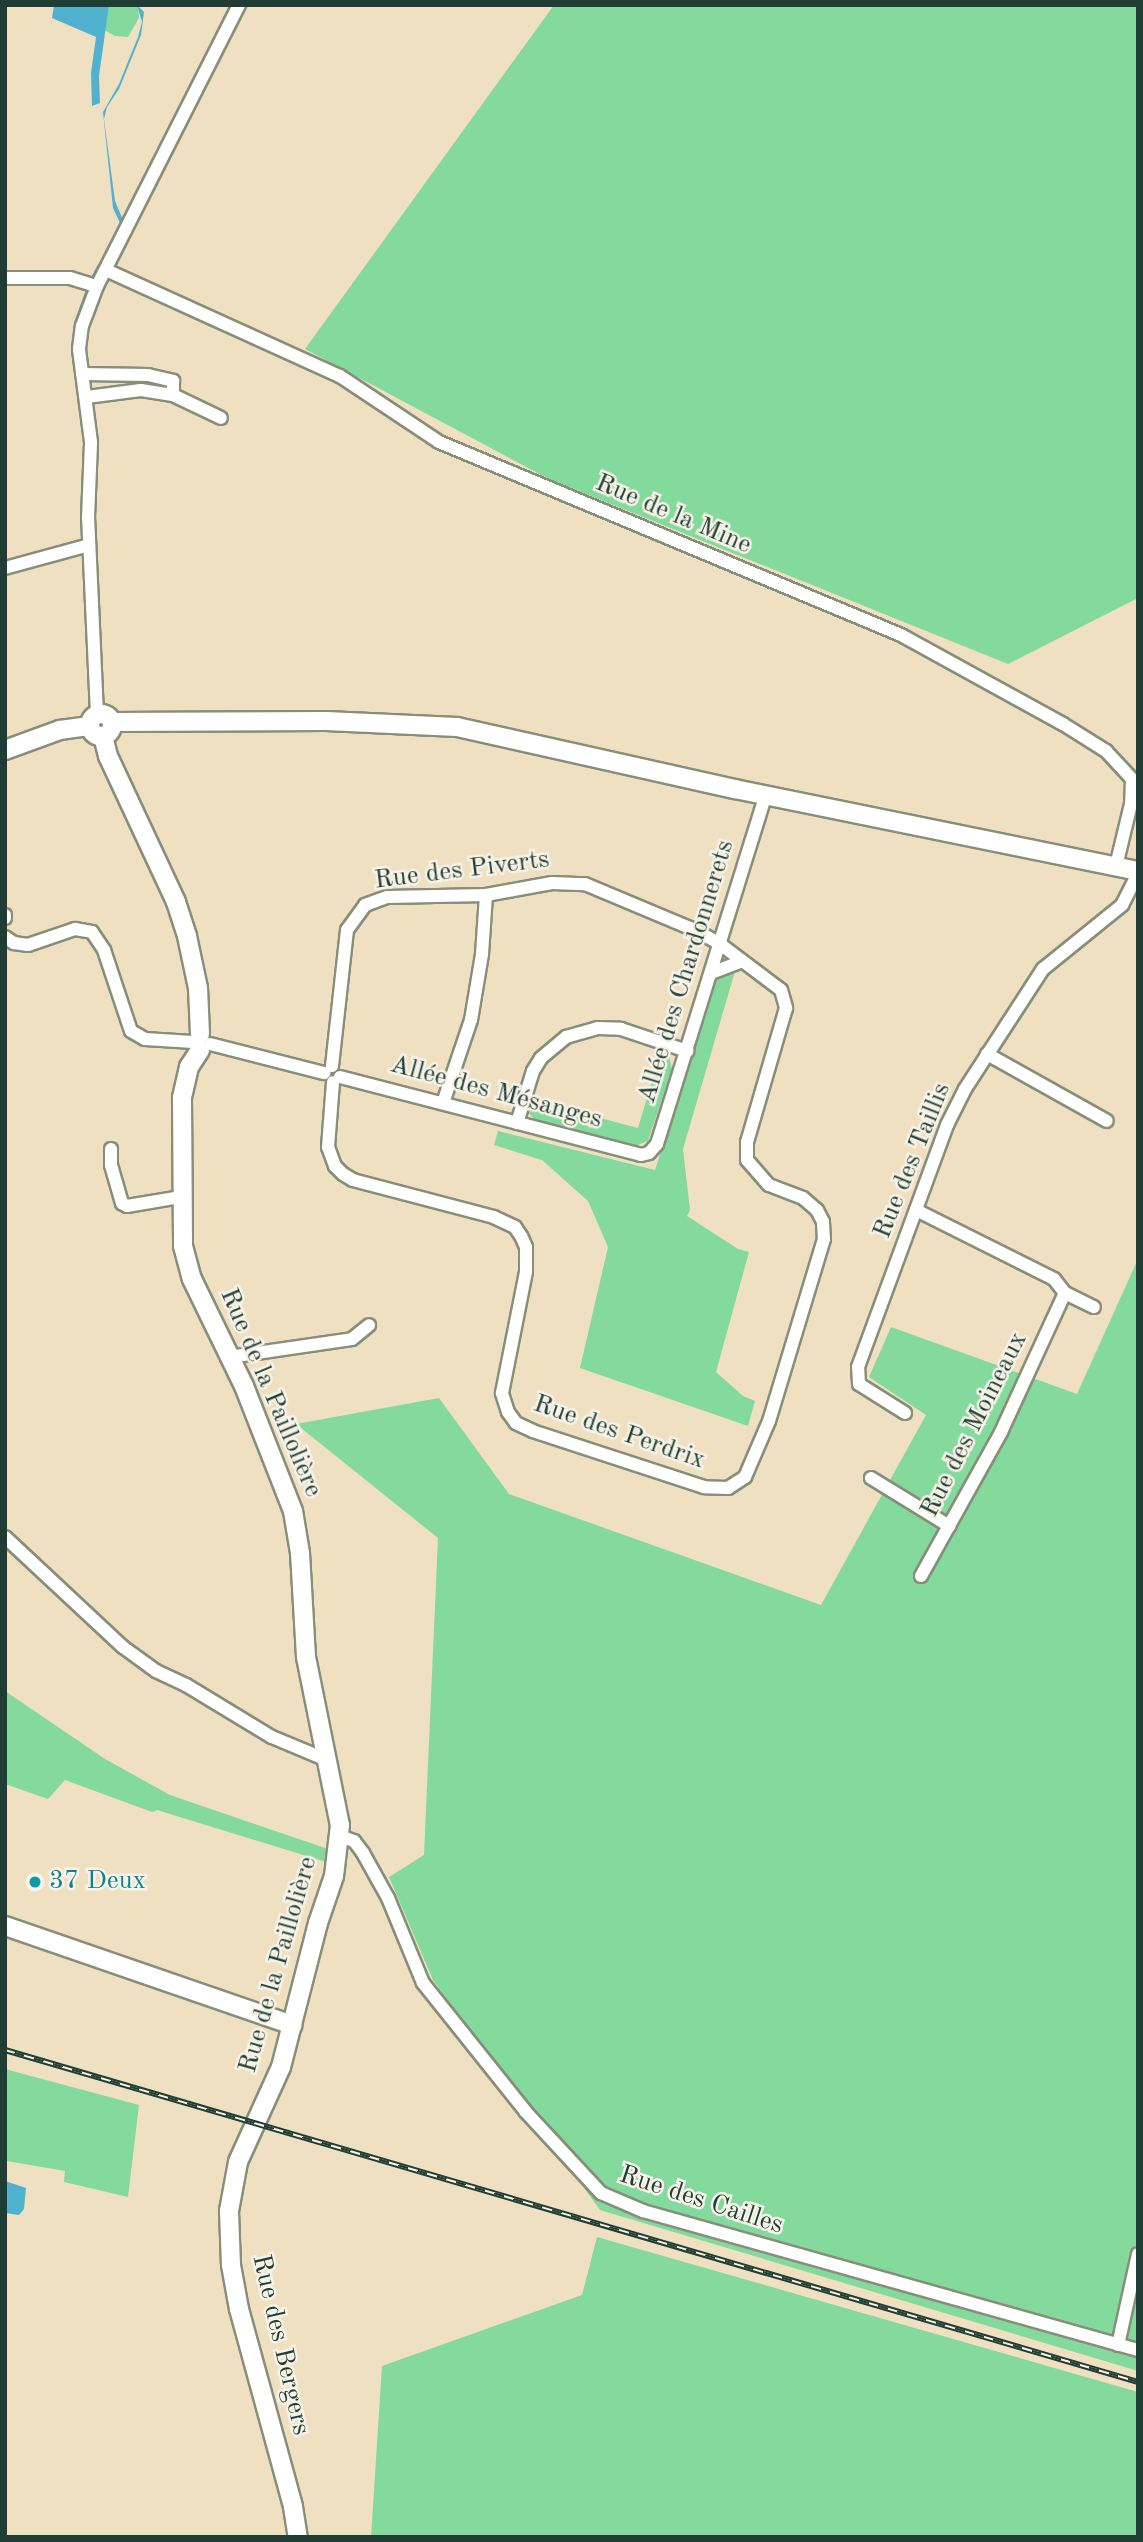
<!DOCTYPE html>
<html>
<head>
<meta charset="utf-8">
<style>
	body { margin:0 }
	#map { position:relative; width:1143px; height:2542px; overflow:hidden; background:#efe0c1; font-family:"Old Standard TT",serif }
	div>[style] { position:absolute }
	.green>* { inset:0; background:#84d99c }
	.water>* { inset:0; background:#51b2d0 }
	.stream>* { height:3.5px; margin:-1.75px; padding:0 1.75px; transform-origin:1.75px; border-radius:1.75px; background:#51b2d0 }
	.roads { filter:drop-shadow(2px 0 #878e7a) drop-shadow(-2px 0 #878e7a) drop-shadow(0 2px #878e7a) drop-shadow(0 -2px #878e7a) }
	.street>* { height:12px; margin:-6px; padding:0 6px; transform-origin:6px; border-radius:6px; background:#fff }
	.secondary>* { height:18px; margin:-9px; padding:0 9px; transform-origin:9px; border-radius:9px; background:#fff }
	.secondary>.ring { margin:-9px; padding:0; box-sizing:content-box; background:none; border:18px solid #fff; border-radius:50% }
	.rail>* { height:6px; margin-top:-3px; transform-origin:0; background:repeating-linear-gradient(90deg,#f7f3e8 0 10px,#1f3d34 0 20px); box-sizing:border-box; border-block:2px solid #1f3d34 }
	.dots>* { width:19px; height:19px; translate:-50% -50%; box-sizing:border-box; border:4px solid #f7f3e8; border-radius:50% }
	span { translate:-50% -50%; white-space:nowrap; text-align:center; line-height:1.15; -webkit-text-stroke:5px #f7f3e8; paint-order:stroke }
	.street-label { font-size:26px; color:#1f3d34 }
	.culture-label { font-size:26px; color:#0d838f }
	.left { translate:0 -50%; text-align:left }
	.frame { position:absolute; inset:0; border:7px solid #1f3d34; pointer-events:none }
</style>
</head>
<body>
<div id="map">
	<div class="green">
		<div style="clip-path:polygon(60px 5px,138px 5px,139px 18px,128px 37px,115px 36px)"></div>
		<div style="clip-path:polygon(554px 5px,1138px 5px,1138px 598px,1008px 664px,549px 479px,305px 349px)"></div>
		<div style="clip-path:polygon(736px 968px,683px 1149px,690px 1210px,687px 1216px,738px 1249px,749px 1252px,716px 1372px,743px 1396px,755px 1401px,748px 1426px,580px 1368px,608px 1247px,588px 1201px,542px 1160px,494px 1145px,498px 1131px,655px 1170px,717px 977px)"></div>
		<div style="clip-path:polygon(661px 1051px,669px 1056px,672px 1069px,648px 1141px,635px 1146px,626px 1144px,535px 1120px,529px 1113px,528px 1099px,638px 1128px)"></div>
		<div style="clip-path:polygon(1138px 1259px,1138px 2371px,600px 2210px,433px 1980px,389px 1877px,424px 1855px,438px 1538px,296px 1424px,439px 1398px,509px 1494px,821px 1605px,926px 1415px,869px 1377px,891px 1327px,1077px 1394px)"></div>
		<div style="clip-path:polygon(5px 1691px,105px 1759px,170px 1795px,328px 1849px,326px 1862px,157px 1810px,152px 1812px,65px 1780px,48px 1799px,5px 1784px)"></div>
		<div style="clip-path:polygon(5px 2069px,139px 2105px,128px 2197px,64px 2182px,65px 2171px,7px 2161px,5px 2166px)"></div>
		<div style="clip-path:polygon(597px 2237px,1138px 2392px,1138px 2537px,371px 2537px,382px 2366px,582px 2295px)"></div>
	</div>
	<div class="water">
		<div style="clip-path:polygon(54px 5px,109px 5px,99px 76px,100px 103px,92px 106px,91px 73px,96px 37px,52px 18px)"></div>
		<div style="clip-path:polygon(137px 5px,144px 12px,141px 35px,119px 89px,107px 107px,104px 119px,115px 201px,123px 220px,99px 267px,120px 223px,113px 208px,103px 112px,119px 84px,138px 37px,142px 22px)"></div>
		<div style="clip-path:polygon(5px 2181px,26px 2188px,24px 2209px,19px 2215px,5px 2213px)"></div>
	</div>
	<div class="stream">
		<div style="left:92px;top:280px;width:15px;rotate:-62deg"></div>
		<div style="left:76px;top:373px;width:24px;rotate:-97deg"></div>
		<div style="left:73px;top:349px;width:26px;rotate:-83deg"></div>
		<div style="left:76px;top:323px;width:38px;rotate:-70deg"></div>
	</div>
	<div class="roads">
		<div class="street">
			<div style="left:106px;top:270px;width:257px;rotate:24.4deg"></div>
			<div style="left:340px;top:376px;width:119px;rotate:33.7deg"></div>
			<div style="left:439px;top:442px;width:501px;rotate:22.67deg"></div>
			<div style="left:901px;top:635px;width:185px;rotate:28.8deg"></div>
			<div style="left:1063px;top:724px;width:51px;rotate:32.1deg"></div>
			<div style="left:1106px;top:751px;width:38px;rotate:47deg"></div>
			<div style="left:1132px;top:779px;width:25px;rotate:92deg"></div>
			<div style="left:1131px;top:804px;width:64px;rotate:103.6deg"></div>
			<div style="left:5px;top:278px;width:65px"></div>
			<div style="left:70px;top:278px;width:28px;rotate:17deg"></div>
			<div style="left:82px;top:374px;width:66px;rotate:0.9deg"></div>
			<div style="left:148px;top:375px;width:26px;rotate:13deg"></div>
			<div style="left:173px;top:381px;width:14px;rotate:90deg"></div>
			<div style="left:87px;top:397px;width:54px;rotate:-7.4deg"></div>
			<div style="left:141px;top:390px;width:32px;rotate:9deg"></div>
			<div style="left:173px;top:395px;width:53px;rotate:25.6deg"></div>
			<div style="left:5px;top:568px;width:87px;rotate:-15.3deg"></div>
			<div style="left:97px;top:714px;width:196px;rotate:-92.6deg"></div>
			<div style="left:88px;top:518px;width:76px;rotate:-87.7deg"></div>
			<div style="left:91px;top:442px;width:94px;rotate:-97.4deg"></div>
			<div style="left:79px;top:349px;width:23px;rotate:-83deg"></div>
			<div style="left:82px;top:326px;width:43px;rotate:-69.4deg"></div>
			<div style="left:97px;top:286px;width:315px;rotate:-63.2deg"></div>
			<div style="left:5px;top:915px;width:3px;rotate:90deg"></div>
			<div style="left:5px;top:937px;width:11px;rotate:34deg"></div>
			<div style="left:14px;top:943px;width:14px;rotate:8deg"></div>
			<div style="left:28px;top:945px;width:50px;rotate:-18.8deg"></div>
			<div style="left:75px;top:929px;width:17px;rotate:10deg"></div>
			<div style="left:92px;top:932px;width:22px;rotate:56deg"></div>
			<div style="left:104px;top:950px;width:85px;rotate:71.6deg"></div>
			<div style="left:131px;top:1031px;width:16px;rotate:30deg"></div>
			<div style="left:145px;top:1039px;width:48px;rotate:3.6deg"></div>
			<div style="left:711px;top:973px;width:33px;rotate:-21deg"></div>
			<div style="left:210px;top:1044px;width:118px;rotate:14.3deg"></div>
			<div style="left:987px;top:1054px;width:137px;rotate:29.2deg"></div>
			<div style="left:332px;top:1066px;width:137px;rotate:-83.7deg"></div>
			<div style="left:347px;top:930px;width:31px;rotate:-54deg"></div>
			<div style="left:365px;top:905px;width:23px;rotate:-20deg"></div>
			<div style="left:387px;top:897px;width:99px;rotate:-1.2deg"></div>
			<div style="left:486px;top:895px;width:67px;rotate:-10.3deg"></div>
			<div style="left:552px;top:883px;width:33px;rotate:2deg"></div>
			<div style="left:585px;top:884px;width:119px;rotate:22.7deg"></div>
			<div style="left:695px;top:930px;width:29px;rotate:29deg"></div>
			<div style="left:720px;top:944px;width:76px;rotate:37deg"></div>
			<div style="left:781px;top:990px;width:19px;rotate:74deg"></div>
			<div style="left:786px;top:1008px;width:140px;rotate:106.2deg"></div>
			<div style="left:747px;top:1142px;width:18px;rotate:90deg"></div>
			<div style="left:747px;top:1160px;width:33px;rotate:49deg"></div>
			<div style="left:769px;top:1185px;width:36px;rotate:21deg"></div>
			<div style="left:803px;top:1198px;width:18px;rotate:41deg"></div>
			<div style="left:817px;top:1210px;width:13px;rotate:63deg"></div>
			<div style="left:823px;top:1222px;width:17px;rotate:87deg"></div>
			<div style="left:824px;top:1239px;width:190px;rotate:106.8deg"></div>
			<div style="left:769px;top:1421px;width:61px;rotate:113.2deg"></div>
			<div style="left:745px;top:1477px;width:20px;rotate:147deg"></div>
			<div style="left:728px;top:1488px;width:24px;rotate:-178deg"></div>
			<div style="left:704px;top:1487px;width:180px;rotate:-161.9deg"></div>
			<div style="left:533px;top:1431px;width:19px;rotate:-155deg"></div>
			<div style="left:516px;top:1423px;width:14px;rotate:-126deg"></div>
			<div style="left:508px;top:1412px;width:20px;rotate:-108deg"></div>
			<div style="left:502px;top:1393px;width:123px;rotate:-78.8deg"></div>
			<div style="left:526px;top:1272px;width:25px;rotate:-90deg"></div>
			<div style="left:526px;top:1247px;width:12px;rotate:-114deg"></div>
			<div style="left:521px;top:1236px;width:11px;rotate:-124deg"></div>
			<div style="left:515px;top:1227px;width:23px;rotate:-155deg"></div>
			<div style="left:494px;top:1217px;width:146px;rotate:-165.3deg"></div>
			<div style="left:353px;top:1180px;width:12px;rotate:-149deg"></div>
			<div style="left:343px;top:1174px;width:11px;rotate:-135deg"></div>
			<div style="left:335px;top:1166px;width:20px;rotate:-110deg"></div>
			<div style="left:328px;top:1147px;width:65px;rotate:-85.6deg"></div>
			<div style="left:340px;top:1077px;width:311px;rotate:14.5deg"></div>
			<div style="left:641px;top:1155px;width:8px;rotate:-14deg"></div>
			<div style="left:649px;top:1153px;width:12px;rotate:-48deg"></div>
			<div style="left:657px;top:1144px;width:367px;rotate:-72.7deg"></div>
			<div style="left:443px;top:1103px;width:88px;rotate:-71.4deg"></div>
			<div style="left:471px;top:1020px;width:67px;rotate:-80.5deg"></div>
			<div style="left:482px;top:954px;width:59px;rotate:-86.1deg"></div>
			<div style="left:517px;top:1123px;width:54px;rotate:-72.9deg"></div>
			<div style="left:533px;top:1071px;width:15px;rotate:-58deg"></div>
			<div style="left:541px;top:1058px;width:33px;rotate:-40deg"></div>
			<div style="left:566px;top:1037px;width:33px;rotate:-16deg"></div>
			<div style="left:598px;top:1028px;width:23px;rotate:2deg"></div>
			<div style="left:621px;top:1029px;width:70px;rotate:18.4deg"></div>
			<div style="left:111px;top:1149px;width:16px;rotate:90deg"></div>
			<div style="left:111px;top:1165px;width:40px;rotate:74deg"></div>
			<div style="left:122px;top:1203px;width:6px;rotate:31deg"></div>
			<div style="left:127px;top:1206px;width:55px;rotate:-9.5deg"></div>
			<div style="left:916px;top:1210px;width:154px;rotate:26.6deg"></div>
			<div style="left:1054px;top:1279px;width:18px;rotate:52deg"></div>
			<div style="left:1065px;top:1293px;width:32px;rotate:26deg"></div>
			<div style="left:229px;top:1357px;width:124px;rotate:-8.3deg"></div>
			<div style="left:352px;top:1339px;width:22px;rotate:-39deg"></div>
			<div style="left:905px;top:1413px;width:54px;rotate:-147.8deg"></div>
			<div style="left:859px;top:1384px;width:17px;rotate:-93deg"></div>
			<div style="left:858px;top:1367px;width:258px;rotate:-69.8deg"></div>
			<div style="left:947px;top:1125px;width:40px;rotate:-63.4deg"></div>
			<div style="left:965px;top:1089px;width:143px;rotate:-57deg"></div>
			<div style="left:1043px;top:969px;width:102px;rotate:-39deg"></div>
			<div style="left:1122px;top:905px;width:35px;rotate:-63deg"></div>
			<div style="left:871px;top:1478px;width:92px;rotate:31.6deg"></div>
			<div style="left:5px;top:1537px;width:161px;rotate:43deg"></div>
			<div style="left:123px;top:1647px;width:41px;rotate:36deg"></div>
			<div style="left:156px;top:1671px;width:33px;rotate:25deg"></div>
			<div style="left:186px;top:1685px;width:100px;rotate:31.2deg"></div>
			<div style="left:272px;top:1737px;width:60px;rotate:22.7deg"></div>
			<div style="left:921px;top:1576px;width:165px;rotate:-60.9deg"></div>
			<div style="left:1001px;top:1432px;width:153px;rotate:-65.3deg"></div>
			<div style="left:340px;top:1836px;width:15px;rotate:20deg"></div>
			<div style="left:354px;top:1841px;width:15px;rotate:53deg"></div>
			<div style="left:363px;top:1853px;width:51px;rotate:60.9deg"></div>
			<div style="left:388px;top:1898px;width:92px;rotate:67.6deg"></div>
			<div style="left:423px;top:1983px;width:164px;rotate:51.4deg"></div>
			<div style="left:525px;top:2111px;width:112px;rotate:47.2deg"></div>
			<div style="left:601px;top:2193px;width:46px;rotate:23.2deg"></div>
			<div style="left:643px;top:2211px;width:514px;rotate:15.69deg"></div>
			<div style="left:1118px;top:2345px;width:93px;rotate:-77.6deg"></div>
		</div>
		<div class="secondary">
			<div class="ring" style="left:90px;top:714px;width:4px;height:4px"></div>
			<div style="left:112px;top:722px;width:214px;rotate:-0.3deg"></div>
			<div style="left:326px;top:721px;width:131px;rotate:2.6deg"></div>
			<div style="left:457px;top:727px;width:285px;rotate:12.6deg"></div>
			<div style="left:735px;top:789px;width:411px;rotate:11.5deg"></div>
			<div style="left:103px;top:736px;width:21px;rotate:76deg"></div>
			<div style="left:108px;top:756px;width:161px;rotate:65deg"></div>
			<div style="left:176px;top:902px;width:36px;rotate:72deg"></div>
			<div style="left:187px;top:936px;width:53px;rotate:78.1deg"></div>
			<div style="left:198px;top:988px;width:46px;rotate:87.5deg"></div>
			<div style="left:5px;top:750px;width:59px;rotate:-20deg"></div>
			<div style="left:60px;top:730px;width:30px;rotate:-8deg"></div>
			<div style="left:200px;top:1050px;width:20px;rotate:123deg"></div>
			<div style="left:189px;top:1067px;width:32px;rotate:103deg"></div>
			<div style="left:182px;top:1098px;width:148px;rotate:89.6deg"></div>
			<div style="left:183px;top:1246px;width:34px;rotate:75deg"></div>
			<div style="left:192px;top:1279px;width:119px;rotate:64.1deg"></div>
			<div style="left:244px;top:1386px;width:134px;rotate:68.6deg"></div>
			<div style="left:293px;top:1511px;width:43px;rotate:80.5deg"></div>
			<div style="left:300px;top:1553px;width:104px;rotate:86.7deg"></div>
			<div style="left:306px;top:1657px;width:171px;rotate:78.6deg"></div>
			<div style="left:340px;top:1825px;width:51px;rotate:96.7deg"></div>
			<div style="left:334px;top:1876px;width:50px;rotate:108.8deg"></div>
			<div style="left:318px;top:1923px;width:149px;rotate:104.4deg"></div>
			<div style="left:281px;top:2067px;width:104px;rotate:114.4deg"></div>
			<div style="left:238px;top:2162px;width:50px;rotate:100.4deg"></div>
			<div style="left:229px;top:2211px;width:54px;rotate:87.9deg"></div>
			<div style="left:231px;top:2265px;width:45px;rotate:79.7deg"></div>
			<div style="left:239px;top:2309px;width:205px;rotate:74.7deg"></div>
			<div style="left:293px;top:2507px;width:30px;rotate:81deg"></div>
			<div style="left:5px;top:1926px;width:304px;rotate:19deg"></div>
		</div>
	</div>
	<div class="rail">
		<div style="left:5px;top:2050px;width:1181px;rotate:16.33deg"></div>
	</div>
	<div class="dots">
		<div style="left:35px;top:1882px;background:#0f9aa8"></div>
	</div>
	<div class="street-label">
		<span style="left:673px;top:515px;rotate:23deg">Rue de la Mine</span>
		<span style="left:462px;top:871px;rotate:-7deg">Rue des Piverts</span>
		<span style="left:687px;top:972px;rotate:-73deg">Allée des Chardonnerets</span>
		<span style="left:496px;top:1093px;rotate:15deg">Allée des Mésanges</span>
		<span style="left:913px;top:1161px;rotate:-68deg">Rue des Taillis</span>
		<span style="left:270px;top:1393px;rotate:67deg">Rue de la Paillolière</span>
		<span style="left:975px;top:1425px;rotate:-63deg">Rue des Moineaux</span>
		<span style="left:619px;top:1433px;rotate:19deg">Rue des Perdrix</span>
		<span style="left:279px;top:1965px;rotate:-74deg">Rue de la Paillolière</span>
		<span style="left:701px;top:2201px;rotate:18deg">Rue des Cailles</span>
		<span style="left:280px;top:2345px;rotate:77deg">Rue des Bergers</span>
	</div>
	<div class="culture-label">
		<span class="left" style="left:49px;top:1882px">37 Deux</span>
	</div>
	<div class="frame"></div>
</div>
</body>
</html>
